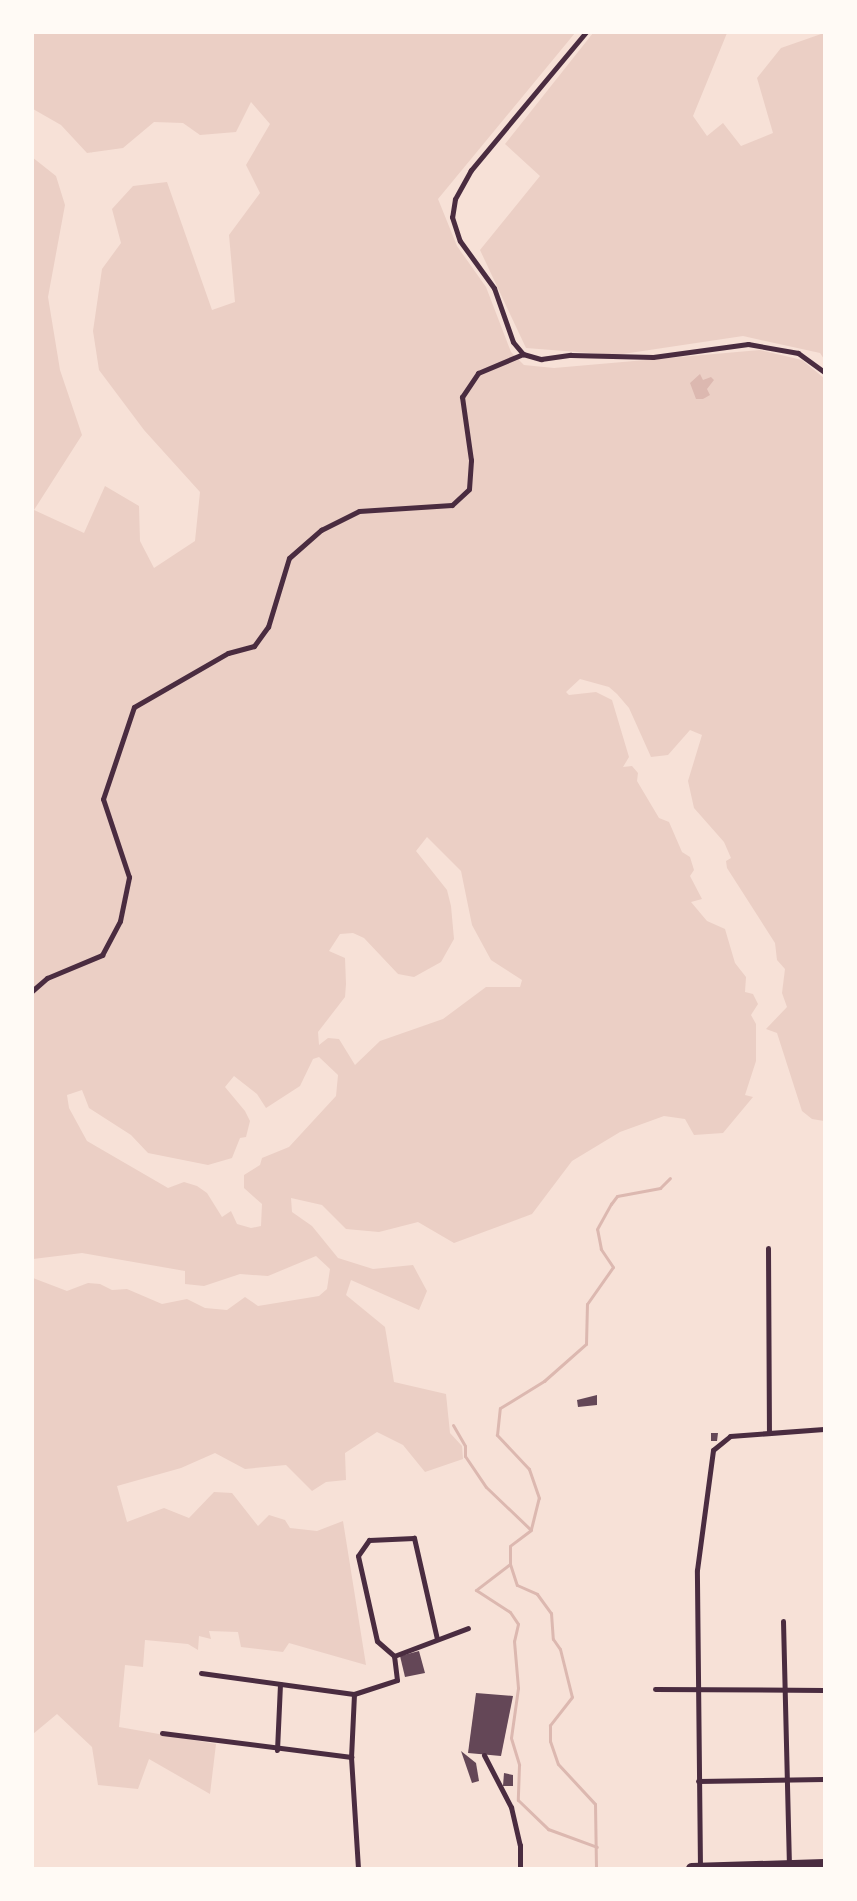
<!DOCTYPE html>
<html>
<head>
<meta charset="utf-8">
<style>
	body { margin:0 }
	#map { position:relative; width:857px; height:1901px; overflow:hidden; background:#f7e1d7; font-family:"Source Sans 3",sans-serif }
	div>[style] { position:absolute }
	.green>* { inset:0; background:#ebcfc5 }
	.water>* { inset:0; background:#dcb8b0 }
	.stream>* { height:3px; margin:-1.5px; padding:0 1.5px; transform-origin:1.5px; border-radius:1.5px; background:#dcb8b0 }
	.building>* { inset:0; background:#644757 }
	.minor>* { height:5px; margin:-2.5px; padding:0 2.5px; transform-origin:2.5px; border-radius:2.5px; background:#4a2c40 }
	.primary>* { height:11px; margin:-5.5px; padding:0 5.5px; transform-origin:5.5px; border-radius:5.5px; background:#4a2c40 }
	span { translate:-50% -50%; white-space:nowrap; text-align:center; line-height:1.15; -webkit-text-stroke:4.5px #fffaf5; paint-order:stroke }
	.frame { position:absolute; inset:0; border:34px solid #fffaf5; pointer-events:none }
</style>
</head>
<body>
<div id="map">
	<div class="green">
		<div style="clip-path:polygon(evenodd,33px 33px,575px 33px,438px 199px,457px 246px,486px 287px,511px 352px,524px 365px,554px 368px,760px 350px,802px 360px,824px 378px,824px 1121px,812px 1119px,802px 1111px,777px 1033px,766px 1029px,787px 1007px,782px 993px,785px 969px,777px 960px,775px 943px,727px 868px,726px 861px,731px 858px,724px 842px,694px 808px,688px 781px,702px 735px,690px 730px,668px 755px,651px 757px,629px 708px,617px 694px,609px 687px,580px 679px,566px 692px,569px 695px,596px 692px,612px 700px,629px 757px,623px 767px,632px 766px,638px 773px,637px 781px,659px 818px,669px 822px,682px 852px,690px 857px,694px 870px,690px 876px,702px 899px,691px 902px,707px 921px,725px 929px,735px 963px,746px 977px,745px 992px,753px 994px,758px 1004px,751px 1015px,756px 1024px,756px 1061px,745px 1095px,753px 1097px,723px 1133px,694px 1135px,685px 1119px,664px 1116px,620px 1132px,572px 1161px,532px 1214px,454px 1243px,418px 1222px,379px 1232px,346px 1229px,322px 1205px,291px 1198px,292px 1212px,312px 1226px,338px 1258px,373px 1269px,413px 1265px,427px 1291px,419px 1310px,351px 1280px,346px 1295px,385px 1327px,394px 1382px,446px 1394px,450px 1433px,462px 1446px,463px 1459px,425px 1472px,403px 1445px,377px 1432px,345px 1453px,346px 1480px,326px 1482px,312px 1491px,286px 1465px,245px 1469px,215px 1453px,181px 1468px,117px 1486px,127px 1522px,164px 1508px,189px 1518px,214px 1492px,232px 1493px,258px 1526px,269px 1515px,285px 1520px,290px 1528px,317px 1531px,343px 1521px,366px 1665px,289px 1643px,283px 1652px,241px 1647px,238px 1632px,209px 1631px,211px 1639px,199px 1636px,198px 1650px,188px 1644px,145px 1640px,143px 1667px,125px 1665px,119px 1727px,216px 1744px,210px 1794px,149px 1759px,138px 1789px,98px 1785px,92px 1747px,57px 1714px,33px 1734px,33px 1278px,67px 1291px,88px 1283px,100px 1284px,112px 1290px,127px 1289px,162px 1304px,187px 1299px,205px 1308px,227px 1310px,245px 1297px,258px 1306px,319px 1296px,327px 1289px,330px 1269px,316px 1256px,268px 1276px,240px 1274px,204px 1286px,185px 1284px,185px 1271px,82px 1253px,33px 1259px,32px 157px,56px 176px,65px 205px,48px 297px,60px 370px,82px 435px,34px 510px,84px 533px,105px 486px,139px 506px,140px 541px,154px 568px,195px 541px,200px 492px,144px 430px,99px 370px,93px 331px,102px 269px,121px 243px,112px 209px,133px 186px,167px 182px,212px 310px,235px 302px,229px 235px,260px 193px,246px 165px,270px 124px,251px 102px,236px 132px,200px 135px,183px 123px,154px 122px,123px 148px,87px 153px,61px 125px,33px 109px,33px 33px,427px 837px,461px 871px,472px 925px,491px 960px,522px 980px,520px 987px,486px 987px,443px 1019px,380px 1041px,355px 1065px,339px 1039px,328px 1038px,319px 1045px,318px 1032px,345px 997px,346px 984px,345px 958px,329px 951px,340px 934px,353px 933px,364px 938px,398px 974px,414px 977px,441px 962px,454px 939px,451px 906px,447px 890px,416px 851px,427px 837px,33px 33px,319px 1057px,338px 1075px,336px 1096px,289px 1147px,262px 1158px,260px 1165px,244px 1175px,244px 1188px,262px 1204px,261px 1226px,251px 1228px,237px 1224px,231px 1211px,222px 1217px,207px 1193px,197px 1186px,184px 1182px,168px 1188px,87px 1141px,69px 1108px,67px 1095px,82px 1090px,89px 1108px,131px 1135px,148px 1153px,208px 1165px,232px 1158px,240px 1138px,246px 1137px,250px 1121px,245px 1111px,225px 1087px,234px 1076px,257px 1094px,266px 1108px,300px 1086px,313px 1059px,319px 1057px)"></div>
		<div style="clip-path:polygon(593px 33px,727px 33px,693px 116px,707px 136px,723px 123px,741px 146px,773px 133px,757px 78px,781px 48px,824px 33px,824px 359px,820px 353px,743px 336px,616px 355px,526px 348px,480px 250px,540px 176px,505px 144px)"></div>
	</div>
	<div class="water">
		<div style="clip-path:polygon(700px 374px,703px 380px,711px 377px,714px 380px,707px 389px,710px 395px,703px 399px,696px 399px,690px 383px)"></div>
	</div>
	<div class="stream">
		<div style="left:453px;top:1425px;width:24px;rotate:60deg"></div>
		<div style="left:465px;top:1446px;width:10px;rotate:90deg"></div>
		<div style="left:465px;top:1456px;width:37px;rotate:56deg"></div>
		<div style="left:486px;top:1487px;width:62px;rotate:43.7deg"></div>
		<div style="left:531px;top:1530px;width:26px;rotate:143deg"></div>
		<div style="left:510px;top:1546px;width:18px;rotate:90deg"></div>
		<div style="left:510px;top:1564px;width:43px;rotate:142.6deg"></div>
		<div style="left:476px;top:1590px;width:40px;rotate:32.9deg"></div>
		<div style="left:510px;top:1612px;width:14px;rotate:56deg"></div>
		<div style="left:518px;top:1624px;width:17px;rotate:103deg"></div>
		<div style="left:514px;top:1641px;width:47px;rotate:85.1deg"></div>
		<div style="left:518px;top:1688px;width:50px;rotate:98deg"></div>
		<div style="left:511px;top:1738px;width:28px;rotate:73deg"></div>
		<div style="left:519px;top:1765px;width:35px;rotate:92deg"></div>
		<div style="left:518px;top:1800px;width:42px;rotate:44deg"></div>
		<div style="left:548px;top:1829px;width:52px;rotate:20.2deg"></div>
		<div style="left:531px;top:1529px;width:32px;rotate:-76deg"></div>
		<div style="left:539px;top:1498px;width:31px;rotate:-109deg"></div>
		<div style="left:529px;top:1469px;width:47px;rotate:-133.3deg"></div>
		<div style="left:497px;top:1435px;width:27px;rotate:-84deg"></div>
		<div style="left:500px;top:1408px;width:52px;rotate:-31.5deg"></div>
		<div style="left:544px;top:1381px;width:56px;rotate:-41.4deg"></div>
		<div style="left:586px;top:1344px;width:40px;rotate:-88.6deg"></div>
		<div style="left:587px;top:1304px;width:45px;rotate:-54.9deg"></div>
		<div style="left:613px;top:1267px;width:22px;rotate:-124deg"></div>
		<div style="left:601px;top:1249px;width:20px;rotate:-101deg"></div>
		<div style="left:597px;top:1229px;width:29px;rotate:-61deg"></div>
		<div style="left:611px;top:1204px;width:10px;rotate:-53deg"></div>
		<div style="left:617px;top:1196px;width:44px;rotate:-10.5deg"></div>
		<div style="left:660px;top:1188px;width:14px;rotate:-45deg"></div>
		<div style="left:510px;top:1564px;width:22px;rotate:72deg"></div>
		<div style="left:517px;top:1585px;width:22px;rotate:24deg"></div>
		<div style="left:537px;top:1594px;width:24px;rotate:54deg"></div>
		<div style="left:551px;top:1613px;width:26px;rotate:86deg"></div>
		<div style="left:553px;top:1639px;width:12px;rotate:55deg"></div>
		<div style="left:560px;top:1649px;width:49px;rotate:76deg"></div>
		<div style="left:572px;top:1697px;width:36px;rotate:128deg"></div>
		<div style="left:550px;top:1725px;width:16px;rotate:90deg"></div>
		<div style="left:550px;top:1741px;width:24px;rotate:71deg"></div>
		<div style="left:558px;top:1764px;width:54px;rotate:47.2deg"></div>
		<div style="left:595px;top:1804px;width:64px;rotate:89.1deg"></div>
	</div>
	<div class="building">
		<div style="clip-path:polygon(597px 1395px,597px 1405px,578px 1407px,577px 1400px)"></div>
		<div style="clip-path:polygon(711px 1433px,718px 1433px,717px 1441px,711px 1441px)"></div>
		<div style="clip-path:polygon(419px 1651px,425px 1673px,405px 1677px,400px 1656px)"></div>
		<div style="clip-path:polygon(476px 1693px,513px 1696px,501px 1756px,468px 1753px)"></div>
		<div style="clip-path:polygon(461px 1751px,476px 1763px,479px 1781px,472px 1783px)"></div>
		<div style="clip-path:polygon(504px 1773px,513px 1775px,513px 1786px,503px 1786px)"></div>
	</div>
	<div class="minor">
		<div style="left:586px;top:32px;width:180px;rotate:129.8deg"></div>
		<div style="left:471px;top:170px;width:33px;rotate:119deg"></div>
		<div style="left:455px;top:199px;width:18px;rotate:99deg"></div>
		<div style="left:452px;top:217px;width:25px;rotate:72deg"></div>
		<div style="left:460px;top:241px;width:58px;rotate:54.1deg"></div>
		<div style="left:494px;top:288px;width:57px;rotate:70.6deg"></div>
		<div style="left:513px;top:342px;width:16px;rotate:50deg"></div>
		<div style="left:523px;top:354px;width:19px;rotate:16deg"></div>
		<div style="left:541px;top:359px;width:30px;rotate:-8deg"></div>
		<div style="left:571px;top:355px;width:82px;rotate:1.4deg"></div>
		<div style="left:653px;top:357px;width:96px;rotate:-7.8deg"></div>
		<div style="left:748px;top:344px;width:51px;rotate:10.2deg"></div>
		<div style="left:798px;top:353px;width:32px;rotate:36deg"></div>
		<div style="left:32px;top:991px;width:20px;rotate:-41deg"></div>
		<div style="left:47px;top:978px;width:60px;rotate:-22.7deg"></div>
		<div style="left:102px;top:955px;width:38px;rotate:-62deg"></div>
		<div style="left:120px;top:921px;width:45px;rotate:-78.4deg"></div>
		<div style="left:129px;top:877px;width:82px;rotate:-108.4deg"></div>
		<div style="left:103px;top:799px;width:97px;rotate:-71.4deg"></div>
		<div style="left:134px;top:707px;width:108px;rotate:-29.9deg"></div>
		<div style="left:228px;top:653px;width:27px;rotate:-15deg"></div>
		<div style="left:254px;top:646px;width:24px;rotate:-54deg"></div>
		<div style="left:268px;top:627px;width:72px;rotate:-73.1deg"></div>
		<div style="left:289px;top:558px;width:43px;rotate:-41.2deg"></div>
		<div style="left:321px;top:530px;width:42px;rotate:-26.6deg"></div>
		<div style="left:359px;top:511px;width:93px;rotate:-3.7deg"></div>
		<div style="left:452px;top:505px;width:23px;rotate:-43deg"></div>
		<div style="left:469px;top:489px;width:29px;rotate:-86deg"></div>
		<div style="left:471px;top:460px;width:64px;rotate:-98.1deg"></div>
		<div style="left:462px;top:397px;width:29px;rotate:-56deg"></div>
		<div style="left:478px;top:373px;width:49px;rotate:-22.9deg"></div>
		<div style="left:768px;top:1248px;width:183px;rotate:89.7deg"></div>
		<div style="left:783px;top:1621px;width:245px;rotate:88.6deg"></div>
		<div style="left:437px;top:1639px;width:104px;rotate:-102.8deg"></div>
		<div style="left:414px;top:1538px;width:45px;rotate:177.5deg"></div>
		<div style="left:369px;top:1540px;width:19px;rotate:125deg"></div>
		<div style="left:358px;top:1556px;width:87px;rotate:77.4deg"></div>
		<div style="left:377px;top:1641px;width:23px;rotate:41deg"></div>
		<div style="left:394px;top:1656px;width:79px;rotate:-20.7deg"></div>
		<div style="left:201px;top:1673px;width:154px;rotate:7.8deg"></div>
		<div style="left:354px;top:1694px;width:45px;rotate:-18deg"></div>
		<div style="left:397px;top:1680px;width:24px;rotate:-97deg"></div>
		<div style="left:655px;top:1689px;width:169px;rotate:0.3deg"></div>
		<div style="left:354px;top:1694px;width:63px;rotate:92.7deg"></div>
		<div style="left:351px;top:1757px;width:111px;rotate:86.4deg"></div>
		<div style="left:162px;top:1733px;width:191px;rotate:7.2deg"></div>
		<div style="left:277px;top:1750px;width:66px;rotate:-87.4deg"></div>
		<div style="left:484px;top:1755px;width:59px;rotate:62.6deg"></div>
		<div style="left:511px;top:1807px;width:39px;rotate:77deg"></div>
		<div style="left:520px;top:1845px;width:23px;rotate:90deg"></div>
		<div style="left:698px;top:1781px;width:126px;rotate:-0.9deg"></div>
		<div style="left:700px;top:1868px;width:298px;rotate:-90.6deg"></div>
		<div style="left:697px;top:1570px;width:121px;rotate:-82.4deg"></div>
		<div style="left:713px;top:1450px;width:22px;rotate:-39deg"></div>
		<div style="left:730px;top:1436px;width:94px;rotate:-4.3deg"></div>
	</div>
	<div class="primary">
		<div style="left:691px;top:1868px;width:133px;rotate:-1.7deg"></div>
	</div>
	<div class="frame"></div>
</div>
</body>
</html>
